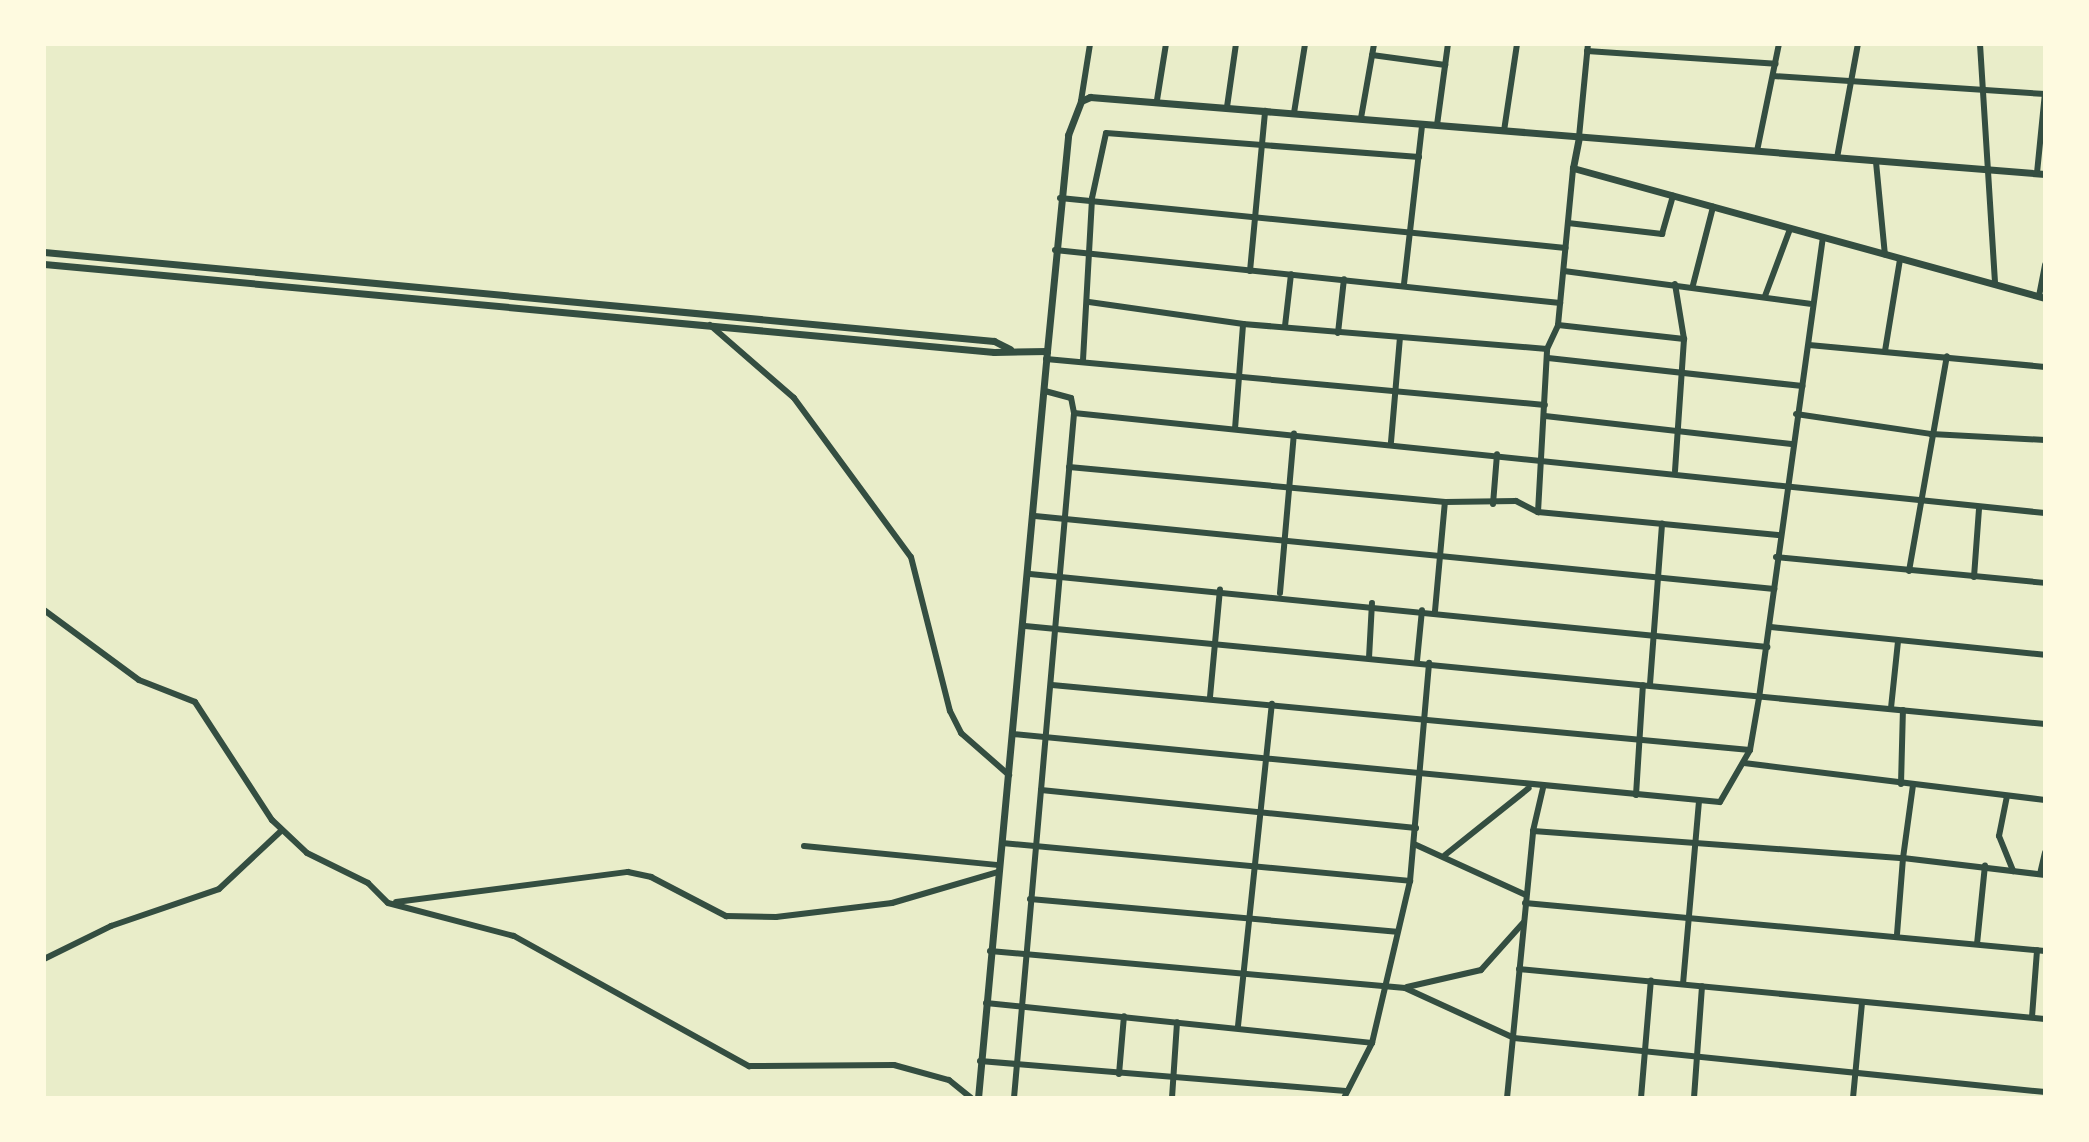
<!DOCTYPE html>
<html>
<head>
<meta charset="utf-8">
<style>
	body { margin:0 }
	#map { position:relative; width:2089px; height:1142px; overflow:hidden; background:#e9edc9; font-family:"Asap Condensed",sans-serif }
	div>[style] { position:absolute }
	.minor>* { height:6px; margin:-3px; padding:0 3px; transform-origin:3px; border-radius:3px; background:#344e41 }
	.tertiary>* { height:7px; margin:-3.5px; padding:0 3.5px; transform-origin:3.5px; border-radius:3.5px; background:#344e41 }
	span { translate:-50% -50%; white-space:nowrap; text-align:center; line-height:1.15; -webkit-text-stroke:6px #fefae0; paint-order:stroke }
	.frame { position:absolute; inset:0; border:46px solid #fefae0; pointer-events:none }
</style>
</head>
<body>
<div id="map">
	<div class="minor">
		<div style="left:1980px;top:44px;width:240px;rotate:86.4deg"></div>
		<div style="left:1587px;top:51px;width:189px;rotate:3.9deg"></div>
		<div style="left:1372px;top:55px;width:74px;rotate:7.8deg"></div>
		<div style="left:1773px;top:76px;width:273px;rotate:3.8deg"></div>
		<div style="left:1157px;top:100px;width:57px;rotate:-80.9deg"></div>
		<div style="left:1081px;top:101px;width:58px;rotate:-81deg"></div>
		<div style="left:1227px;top:107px;width:64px;rotate:-81.9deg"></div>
		<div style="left:1294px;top:113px;width:70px;rotate:-80.9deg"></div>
		<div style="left:1361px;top:118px;width:75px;rotate:-80deg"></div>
		<div style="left:1437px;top:125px;width:82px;rotate:-82.3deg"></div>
		<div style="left:1504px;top:131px;width:88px;rotate:-81.5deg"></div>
		<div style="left:1579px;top:137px;width:93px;rotate:-84.5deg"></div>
		<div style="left:1757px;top:151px;width:109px;rotate:-78.4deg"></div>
		<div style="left:1837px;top:158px;width:116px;rotate:-79.6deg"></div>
		<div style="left:1876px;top:162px;width:93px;rotate:84.5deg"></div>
		<div style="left:2037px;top:173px;width:80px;rotate:-84.3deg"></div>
		<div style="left:1060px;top:198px;width:508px;rotate:5.64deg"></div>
		<div style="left:1568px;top:223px;width:95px;rotate:6.7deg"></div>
		<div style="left:1662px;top:234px;width:40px;rotate:-74deg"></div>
		<div style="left:1055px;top:250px;width:508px;rotate:5.99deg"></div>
		<div style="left:1250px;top:271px;width:161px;rotate:-84.6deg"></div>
		<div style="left:1564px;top:271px;width:248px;rotate:7.6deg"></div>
		<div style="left:1404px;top:284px;width:160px;rotate:-83.5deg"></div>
		<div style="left:1675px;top:284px;width:56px;rotate:80.7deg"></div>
		<div style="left:1684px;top:339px;width:132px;rotate:93.9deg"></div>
		<div style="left:1693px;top:285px;width:81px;rotate:-75.6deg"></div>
		<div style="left:1765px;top:296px;width:72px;rotate:-69.5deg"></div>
		<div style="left:2039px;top:296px;width:32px;rotate:-79deg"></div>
		<div style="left:1089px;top:302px;width:156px;rotate:8.1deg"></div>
		<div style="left:1243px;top:324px;width:305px;rotate:4.7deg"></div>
		<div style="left:710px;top:325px;width:111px;rotate:41deg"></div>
		<div style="left:794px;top:398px;width:197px;rotate:53.7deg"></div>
		<div style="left:911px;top:557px;width:159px;rotate:75.8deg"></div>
		<div style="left:950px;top:711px;width:25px;rotate:63deg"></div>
		<div style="left:961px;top:733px;width:64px;rotate:41.2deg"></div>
		<div style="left:1558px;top:325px;width:127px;rotate:6.3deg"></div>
		<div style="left:1285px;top:326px;width:52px;rotate:-83.4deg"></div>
		<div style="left:1338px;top:333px;width:54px;rotate:-83.7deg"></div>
		<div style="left:1809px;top:345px;width:237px;rotate:5.3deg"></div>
		<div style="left:1885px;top:351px;width:93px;rotate:-80.7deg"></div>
		<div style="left:1548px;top:358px;width:256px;rotate:6.3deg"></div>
		<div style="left:1046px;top:359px;width:501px;rotate:5.27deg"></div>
		<div style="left:1083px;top:360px;width:162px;rotate:-86.8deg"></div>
		<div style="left:1092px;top:198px;width:66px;rotate:-77.8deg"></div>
		<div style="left:1106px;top:133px;width:314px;rotate:4.4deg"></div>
		<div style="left:1074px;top:413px;width:976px;rotate:5.88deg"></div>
		<div style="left:1796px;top:414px;width:136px;rotate:8.4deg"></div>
		<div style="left:1931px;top:434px;width:114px;rotate:3deg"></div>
		<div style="left:1545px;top:416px;width:248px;rotate:6.5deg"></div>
		<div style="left:1235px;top:429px;width:105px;rotate:-85.6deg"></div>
		<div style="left:1391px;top:442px;width:104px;rotate:-85.1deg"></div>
		<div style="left:1069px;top:467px;width:378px;rotate:5.3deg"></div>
		<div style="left:1445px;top:502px;width:71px;rotate:-0.8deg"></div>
		<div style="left:1516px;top:501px;width:25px;rotate:27deg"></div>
		<div style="left:1538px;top:512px;width:241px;rotate:5.5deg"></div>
		<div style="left:1493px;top:504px;width:50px;rotate:-85.4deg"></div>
		<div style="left:1538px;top:512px;width:163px;rotate:-86.8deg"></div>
		<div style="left:1547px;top:349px;width:26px;rotate:-65deg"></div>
		<div style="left:1558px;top:325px;width:158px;rotate:-84.5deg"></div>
		<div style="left:1035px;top:516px;width:743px;rotate:5.64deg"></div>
		<div style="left:1776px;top:557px;width:270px;rotate:5.5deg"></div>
		<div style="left:1909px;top:571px;width:218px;rotate:-80deg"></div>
		<div style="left:1030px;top:574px;width:741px;rotate:5.66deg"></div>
		<div style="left:1974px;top:577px;width:68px;rotate:-85.8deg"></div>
		<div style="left:1280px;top:593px;width:160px;rotate:-85deg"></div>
		<div style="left:44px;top:610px;width:118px;rotate:36.4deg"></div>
		<div style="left:139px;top:680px;width:60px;rotate:21.4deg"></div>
		<div style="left:195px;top:702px;width:141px;rotate:56.9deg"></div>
		<div style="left:272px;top:820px;width:48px;rotate:43.3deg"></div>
		<div style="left:307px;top:853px;width:68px;rotate:26.2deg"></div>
		<div style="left:368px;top:883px;width:28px;rotate:45deg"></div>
		<div style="left:388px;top:903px;width:130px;rotate:14.7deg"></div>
		<div style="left:514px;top:936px;width:269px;rotate:29deg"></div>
		<div style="left:749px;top:1066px;width:145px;rotate:-0.4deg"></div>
		<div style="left:894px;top:1065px;width:57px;rotate:15.3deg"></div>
		<div style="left:949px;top:1080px;width:28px;rotate:39deg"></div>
		<div style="left:1435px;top:611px;width:109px;rotate:-84.8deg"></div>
		<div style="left:1025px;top:626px;width:1025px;rotate:5.49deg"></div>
		<div style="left:1771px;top:627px;width:275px;rotate:5.8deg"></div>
		<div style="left:1369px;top:658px;width:55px;rotate:-86.9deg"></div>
		<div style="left:1417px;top:661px;width:51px;rotate:-84.4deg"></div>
		<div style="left:1650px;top:684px;width:161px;rotate:-85.7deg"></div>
		<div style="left:1052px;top:685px;width:701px;rotate:5.32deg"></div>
		<div style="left:1210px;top:697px;width:108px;rotate:-84.7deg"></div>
		<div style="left:1891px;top:708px;width:67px;rotate:-84deg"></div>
		<div style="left:1013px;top:734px;width:710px;rotate:5.49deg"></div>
		<div style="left:1720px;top:802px;width:60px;rotate:-60deg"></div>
		<div style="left:1750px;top:750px;width:53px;rotate:-80.2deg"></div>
		<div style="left:1759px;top:698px;width:464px;rotate:-82.1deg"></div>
		<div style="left:1744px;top:763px;width:303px;rotate:7deg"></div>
		<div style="left:1901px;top:784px;width:74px;rotate:-88.5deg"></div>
		<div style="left:1913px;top:785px;width:74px;rotate:97.8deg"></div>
		<div style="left:1903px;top:858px;width:143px;rotate:6.8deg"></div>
		<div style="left:1041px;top:790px;width:377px;rotate:5.8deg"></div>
		<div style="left:1636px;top:795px;width:110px;rotate:-86.4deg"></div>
		<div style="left:2007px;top:796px;width:41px;rotate:101.3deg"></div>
		<div style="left:1999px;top:836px;width:38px;rotate:68deg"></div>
		<div style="left:1533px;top:831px;width:371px;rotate:4.2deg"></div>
		<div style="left:1903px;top:858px;width:76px;rotate:94.5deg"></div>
		<div style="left:1002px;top:843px;width:410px;rotate:5.3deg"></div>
		<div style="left:1414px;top:844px;width:123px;rotate:24.5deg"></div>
		<div style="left:804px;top:846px;width:196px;rotate:5.6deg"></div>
		<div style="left:1445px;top:855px;width:107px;rotate:-38.6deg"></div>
		<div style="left:2040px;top:874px;width:22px;rotate:-77deg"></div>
		<div style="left:1030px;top:899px;width:368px;rotate:5.1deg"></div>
		<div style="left:396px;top:902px;width:234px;rotate:-7.4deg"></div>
		<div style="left:628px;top:872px;width:24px;rotate:12deg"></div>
		<div style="left:651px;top:877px;width:85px;rotate:27.5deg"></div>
		<div style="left:726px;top:916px;width:50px;rotate:1.1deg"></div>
		<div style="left:776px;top:917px;width:117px;rotate:-6.9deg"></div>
		<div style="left:892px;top:903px;width:110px;rotate:-16.3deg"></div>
		<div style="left:1525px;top:903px;width:522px;rotate:5.27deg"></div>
		<div style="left:1977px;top:944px;width:79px;rotate:-84.2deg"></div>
		<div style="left:990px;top:951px;width:417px;rotate:5.1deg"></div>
		<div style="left:1405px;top:988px;width:120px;rotate:24.6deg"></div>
		<div style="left:1514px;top:1038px;width:534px;rotate:5.81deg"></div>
		<div style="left:44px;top:959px;width:75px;rotate:-26.2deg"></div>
		<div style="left:111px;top:926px;width:114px;rotate:-18.9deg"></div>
		<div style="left:219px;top:889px;width:86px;rotate:-43.1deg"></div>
		<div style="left:1519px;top:969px;width:528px;rotate:5.43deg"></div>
		<div style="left:1683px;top:984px;width:183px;rotate:-85deg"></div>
		<div style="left:1407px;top:987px;width:76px;rotate:-12.9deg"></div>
		<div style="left:1481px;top:970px;width:63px;rotate:-48.2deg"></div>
		<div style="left:986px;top:1003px;width:388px;rotate:5.9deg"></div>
		<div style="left:2032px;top:1017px;width:67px;rotate:-85.7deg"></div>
		<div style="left:1238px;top:1026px;width:324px;rotate:-84deg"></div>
		<div style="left:980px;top:1061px;width:367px;rotate:4.7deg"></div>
		<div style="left:1119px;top:1074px;width:58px;rotate:-85.1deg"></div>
		<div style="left:1014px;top:1098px;width:688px;rotate:-84.99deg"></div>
		<div style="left:1074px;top:413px;width:15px;rotate:-101deg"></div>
		<div style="left:1071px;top:398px;width:27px;rotate:-165deg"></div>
		<div style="left:1172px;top:1098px;width:76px;rotate:-86.2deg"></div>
		<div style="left:1344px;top:1098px;width:62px;rotate:-63deg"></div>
		<div style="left:1372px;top:1043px;width:166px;rotate:-76.8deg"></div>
		<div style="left:1410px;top:881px;width:219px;rotate:-85deg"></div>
		<div style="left:1507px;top:1098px;width:268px;rotate:-84.4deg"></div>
		<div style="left:1533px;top:831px;width:44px;rotate:-76.9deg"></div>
		<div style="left:1641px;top:1098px;width:118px;rotate:-85.2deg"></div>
		<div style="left:1694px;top:1098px;width:112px;rotate:-85.9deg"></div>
		<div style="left:1853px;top:1098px;width:96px;rotate:-84.6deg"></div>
	</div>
	<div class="tertiary">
		<div style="left:1579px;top:137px;width:32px;rotate:101deg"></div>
		<div style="left:1573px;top:168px;width:490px;rotate:15.4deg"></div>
		<div style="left:44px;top:252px;width:954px;rotate:5.35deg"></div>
		<div style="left:994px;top:341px;width:18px;rotate:27deg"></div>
		<div style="left:44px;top:264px;width:954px;rotate:5.29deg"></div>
		<div style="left:994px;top:352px;width:53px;rotate:-1.1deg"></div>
		<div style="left:1047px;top:351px;width:217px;rotate:-84.4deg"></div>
		<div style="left:1068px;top:135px;width:36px;rotate:-69deg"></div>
		<div style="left:1081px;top:101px;width:10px;rotate:-24deg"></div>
		<div style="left:1090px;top:97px;width:958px;rotate:4.61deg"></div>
		<div style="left:978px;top:1098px;width:750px;rotate:-84.72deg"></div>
	</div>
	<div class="frame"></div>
</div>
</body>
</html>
